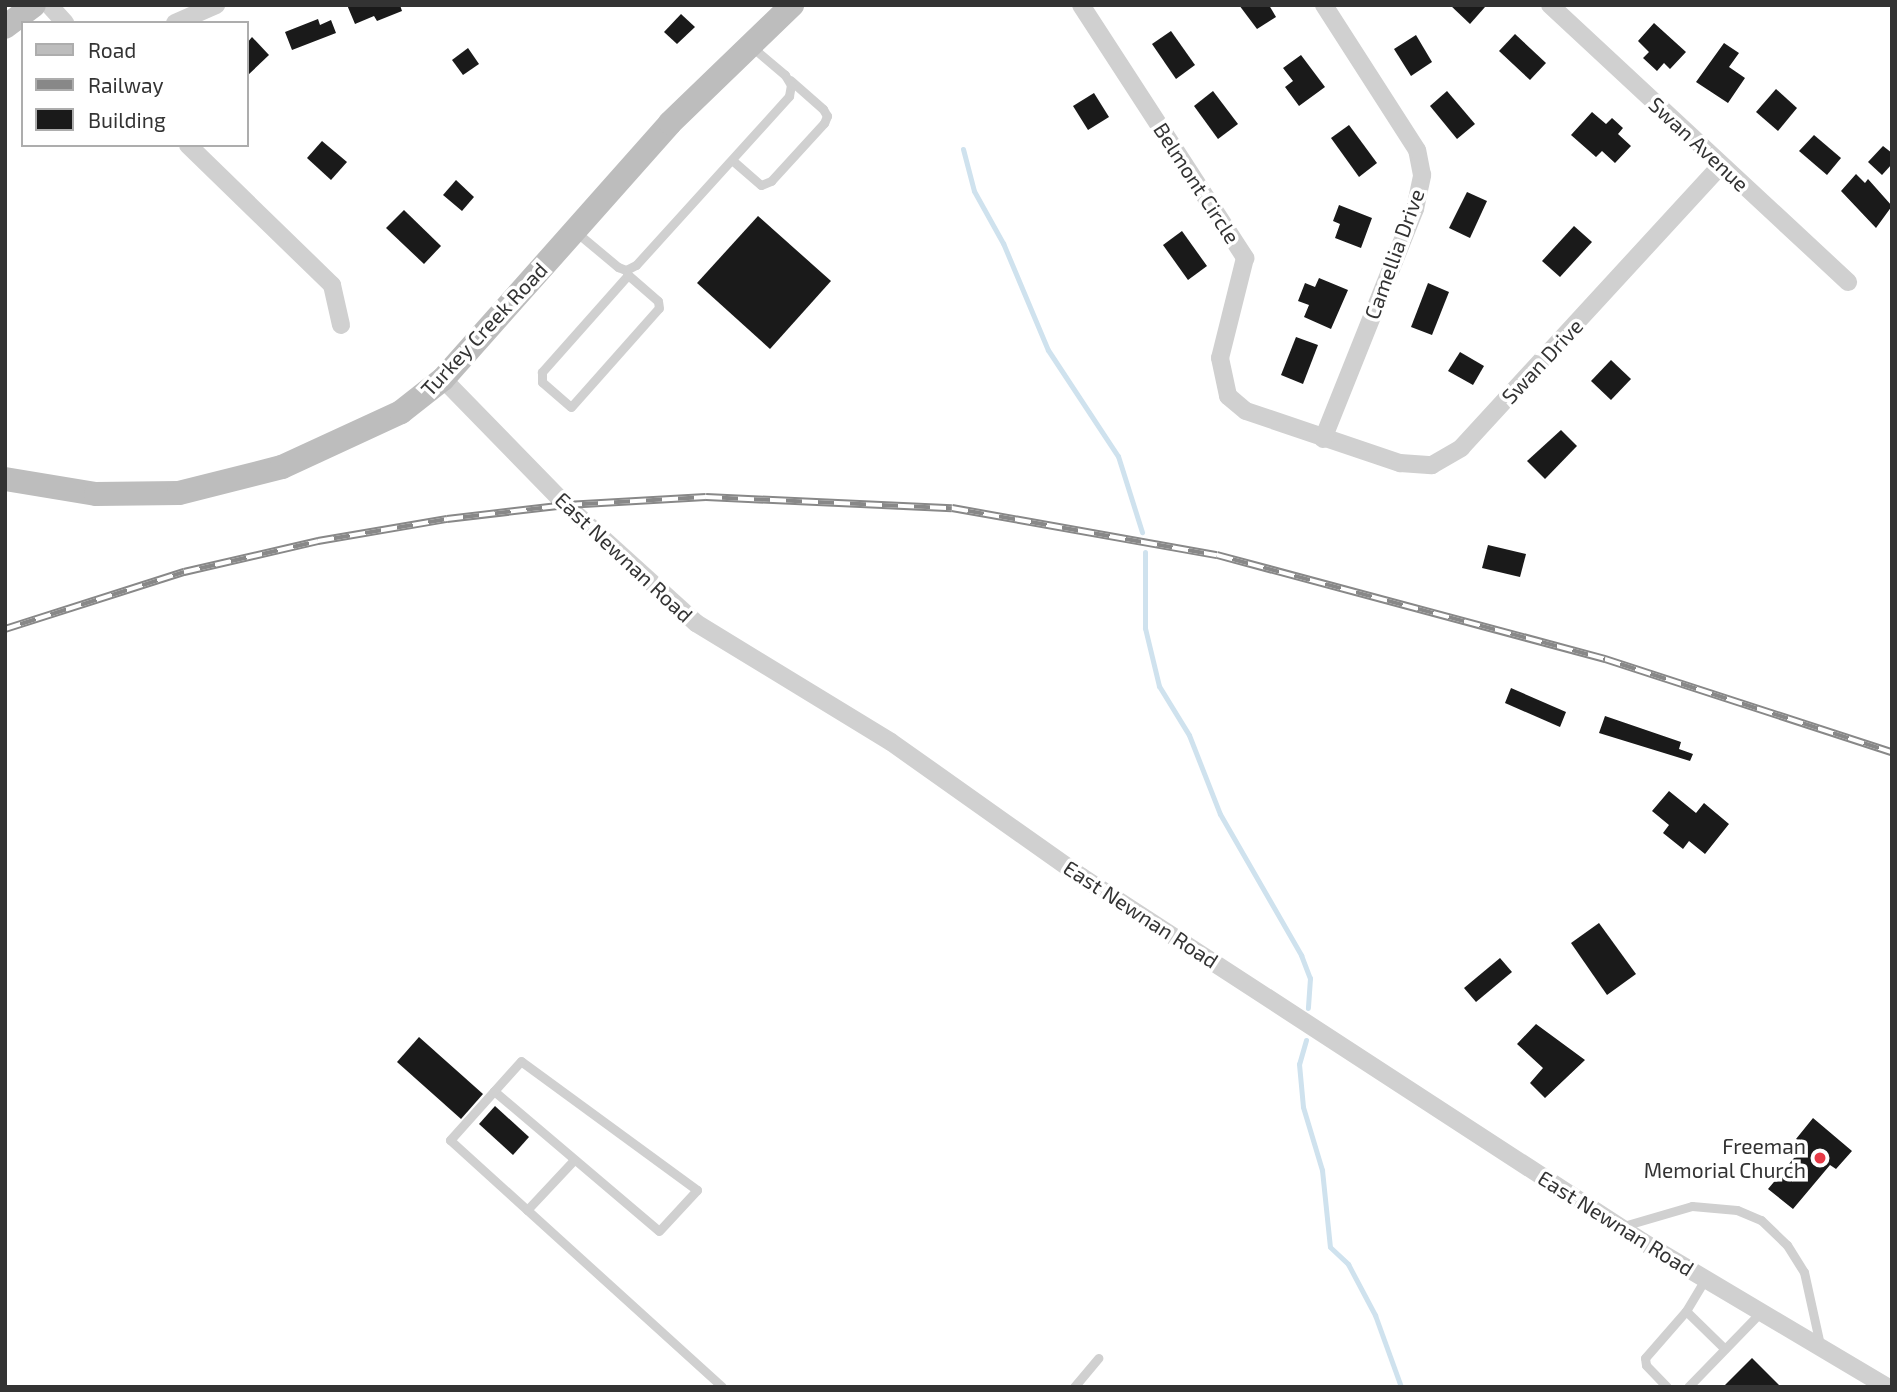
<!DOCTYPE html>
<html>
<head>
<meta charset="utf-8">
<style>
	body { margin:0 }
	#map { position:relative; width:1897px; height:1392px; overflow:hidden; background:#fff; font-family:"Exo 2",sans-serif }
	div>[style] { position:absolute }
	.stream>* { height:5px; margin:-2.5px; padding:0 2.5px; transform-origin:2.5px; border-radius:2.5px; background:#cfe2ee }
	.building>* { inset:0; background:#1a1a1a }
	.lane>* { height:9px; margin:-4.5px; padding:0 4.5px; transform-origin:4.5px; border-radius:4.5px; background:#d0d0d0 }
	.street>* { height:18px; margin:-9px; padding:0 9px; transform-origin:9px; border-radius:9px; background:#d0d0d0 }
	.secondary>* { height:24px; margin:-12px; padding:0 12px; transform-origin:12px; border-radius:12px; background:#bdbdbd }
	.rail>* { height:8px; margin-top:-4px; transform-origin:0; background:repeating-linear-gradient(90deg,#fff 0 16px,#888 0 32px); box-sizing:border-box; border-block:2px solid #888 }
	.dots>* { width:19px; height:19px; translate:-50% -50%; box-sizing:border-box; border:4px solid #fff; border-radius:50% }
	span { translate:-50% -50%; white-space:nowrap; text-align:center; line-height:1.15; -webkit-text-stroke:7px #fff; paint-order:stroke }
	.street-label { font-size:21px; color:#333 }
	.poi-label { font-size:21px; color:#333 }
	.right { translate:-100% -50%; text-align:right }
	.frame { position:absolute; inset:0; border:7px solid #333; pointer-events:none }
	.legend { position:absolute; left:21px; top:21px; width:228px; height:126px; box-sizing:border-box; background:#fff; border:2px solid #adadad; margin:0; padding:9px 12px; list-style:none; font-size:21px; color:#333 }
	.legend li { display:flex; align-items:center; gap:14px; height:35px }
	.legend b { width:35px; border:2px solid #adadad }
</style>
</head>
<body>
<div id="map">
	<div class="stream">
		<div style="left:963px;top:149px;width:43px;rotate:75.3deg"></div>
		<div style="left:974px;top:191px;width:60px;rotate:60.9deg"></div>
		<div style="left:1003px;top:243px;width:116px;rotate:67.2deg"></div>
		<div style="left:1048px;top:350px;width:127px;rotate:56.6deg"></div>
		<div style="left:1118px;top:456px;width:80px;rotate:72.5deg"></div>
		<div style="left:1145px;top:552px;width:76px;rotate:90deg"></div>
		<div style="left:1145px;top:628px;width:60px;rotate:76.4deg"></div>
		<div style="left:1159px;top:686px;width:57px;rotate:58.5deg"></div>
		<div style="left:1189px;top:735px;width:85px;rotate:68.6deg"></div>
		<div style="left:1220px;top:814px;width:163px;rotate:60.1deg"></div>
		<div style="left:1301px;top:955px;width:25px;rotate:69deg"></div>
		<div style="left:1310px;top:978px;width:30px;rotate:94deg"></div>
		<div style="left:1306px;top:1040px;width:25px;rotate:106deg"></div>
		<div style="left:1299px;top:1064px;width:43px;rotate:84.7deg"></div>
		<div style="left:1303px;top:1107px;width:66px;rotate:73.2deg"></div>
		<div style="left:1322px;top:1170px;width:77px;rotate:84.1deg"></div>
		<div style="left:1330px;top:1247px;width:25px;rotate:43deg"></div>
		<div style="left:1348px;top:1264px;width:58px;rotate:62.1deg"></div>
		<div style="left:1375px;top:1315px;width:77px;rotate:70.1deg"></div>
	</div>
	<div class="building">
		<div style="clip-path:polygon(347px 5px,400px 5px,402px 11px,377px 21px,374px 16px,355px 24px)"></div>
		<div style="clip-path:polygon(1239px 5px,1269px 5px,1276px 17px,1257px 29px)"></div>
		<div style="clip-path:polygon(1450px 5px,1483px 5px,1485px 7px,1470px 24px)"></div>
		<div style="clip-path:polygon(681px 14px,695px 27px,677px 44px,664px 32px)"></div>
		<div style="clip-path:polygon(318px 19px,320px 25px,331px 20px,336px 33px,292px 50px,285px 32px)"></div>
		<div style="clip-path:polygon(1654px 23px,1686px 52px,1670px 69px,1664px 63px,1657px 71px,1643px 58px,1649px 52px,1638px 41px)"></div>
		<div style="clip-path:polygon(1171px 31px,1195px 65px,1176px 79px,1152px 44px)"></div>
		<div style="clip-path:polygon(1515px 34px,1546px 63px,1530px 80px,1499px 51px)"></div>
		<div style="clip-path:polygon(1416px 35px,1432px 62px,1411px 76px,1394px 49px)"></div>
		<div style="clip-path:polygon(252px 37px,269px 55px,247px 76px,247px 43px)"></div>
		<div style="clip-path:polygon(1724px 43px,1739px 53px,1729px 67px,1745px 78px,1728px 103px,1696px 82px)"></div>
		<div style="clip-path:polygon(468px 48px,479px 64px,463px 75px,452px 60px)"></div>
		<div style="clip-path:polygon(1301px 55px,1325px 87px,1299px 106px,1285px 87px,1293px 81px,1283px 68px)"></div>
		<div style="clip-path:polygon(1776px 89px,1797px 108px,1778px 131px,1756px 112px)"></div>
		<div style="clip-path:polygon(1213px 91px,1238px 124px,1218px 139px,1194px 106px)"></div>
		<div style="clip-path:polygon(1447px 91px,1475px 124px,1457px 139px,1430px 106px)"></div>
		<div style="clip-path:polygon(1094px 93px,1109px 117px,1088px 130px,1073px 106px)"></div>
		<div style="clip-path:polygon(1592px 112px,1606px 124px,1612px 118px,1623px 128px,1618px 134px,1631px 146px,1615px 163px,1602px 151px,1596px 157px,1571px 135px)"></div>
		<div style="clip-path:polygon(1349px 125px,1377px 163px,1359px 177px,1331px 138px)"></div>
		<div style="clip-path:polygon(1814px 135px,1841px 158px,1827px 175px,1799px 151px)"></div>
		<div style="clip-path:polygon(322px 141px,347px 162px,331px 180px,307px 158px)"></div>
		<div style="clip-path:polygon(1883px 146px,1892px 153px,1892px 164px,1882px 175px,1868px 162px)"></div>
		<div style="clip-path:polygon(1856px 174px,1865px 183px,1868px 179px,1892px 206px,1876px 228px,1841px 191px)"></div>
		<div style="clip-path:polygon(456px 180px,474px 197px,462px 211px,443px 195px)"></div>
		<div style="clip-path:polygon(1467px 192px,1487px 201px,1470px 238px,1449px 228px)"></div>
		<div style="clip-path:polygon(1339px 205px,1372px 218px,1361px 248px,1335px 238px,1340px 224px,1333px 221px)"></div>
		<div style="clip-path:polygon(404px 210px,441px 246px,424px 264px,386px 228px)"></div>
		<div style="clip-path:polygon(758px 216px,831px 281px,770px 349px,697px 283px)"></div>
		<div style="clip-path:polygon(1574px 226px,1592px 242px,1560px 277px,1542px 261px)"></div>
		<div style="clip-path:polygon(1182px 231px,1207px 266px,1188px 280px,1163px 245px)"></div>
		<div style="clip-path:polygon(1319px 278px,1348px 290px,1331px 329px,1304px 317px,1309px 305px,1298px 301px,1305px 283px,1315px 287px)"></div>
		<div style="clip-path:polygon(1428px 283px,1449px 292px,1432px 335px,1411px 327px)"></div>
		<div style="clip-path:polygon(1296px 337px,1318px 345px,1303px 384px,1281px 375px)"></div>
		<div style="clip-path:polygon(1460px 352px,1484px 366px,1473px 385px,1448px 371px)"></div>
		<div style="clip-path:polygon(1611px 360px,1631px 379px,1611px 400px,1591px 381px)"></div>
		<div style="clip-path:polygon(1561px 430px,1577px 446px,1545px 479px,1527px 461px)"></div>
		<div style="clip-path:polygon(1488px 545px,1526px 554px,1520px 577px,1482px 568px)"></div>
		<div style="clip-path:polygon(1511px 688px,1566px 712px,1560px 727px,1505px 703px)"></div>
		<div style="clip-path:polygon(1605px 716px,1681px 742px,1679px 749px,1693px 754px,1690px 761px,1599px 733px)"></div>
		<div style="clip-path:polygon(1669px 791px,1696px 813px,1704px 803px,1729px 824px,1705px 854px,1689px 841px,1683px 849px,1663px 833px,1669px 825px,1652px 811px)"></div>
		<div style="clip-path:polygon(1599px 923px,1636px 974px,1607px 995px,1571px 943px)"></div>
		<div style="clip-path:polygon(1500px 958px,1512px 972px,1476px 1002px,1464px 988px)"></div>
		<div style="clip-path:polygon(1536px 1024px,1585px 1060px,1545px 1098px,1530px 1083px,1543px 1068px,1517px 1044px)"></div>
		<div style="clip-path:polygon(419px 1037px,483px 1094px,461px 1119px,397px 1062px)"></div>
		<div style="clip-path:polygon(495px 1106px,529px 1137px,513px 1155px,479px 1124px)"></div>
		<div style="clip-path:polygon(1813px 1118px,1852px 1151px,1836px 1169px,1830px 1165px,1793px 1209px,1768px 1189px,1805px 1145px,1796px 1139px)"></div>
		<div style="clip-path:polygon(1752px 1358px,1781px 1387px,1723px 1387px)"></div>
	</div>
	<div class="lane">
		<div style="left:732px;top:160px;width:38px;rotate:41deg"></div>
		<div style="left:761px;top:185px;width:11px;rotate:-22deg"></div>
		<div style="left:771px;top:181px;width:79px;rotate:-47.6deg"></div>
		<div style="left:824px;top:123px;width:8px;rotate:-67deg"></div>
		<div style="left:827px;top:116px;width:8px;rotate:-120deg"></div>
		<div style="left:823px;top:109px;width:44px;rotate:-138.7deg"></div>
		<div style="left:576px;top:232px;width:55px;rotate:39.8deg"></div>
		<div style="left:618px;top:267px;width:9px;rotate:21deg"></div>
		<div style="left:626px;top:270px;width:11px;rotate:-27deg"></div>
		<div style="left:636px;top:265px;width:228px;rotate:-47.8deg"></div>
		<div style="left:789px;top:96px;width:11px;rotate:-80deg"></div>
		<div style="left:791px;top:85px;width:12px;rotate:-121deg"></div>
		<div style="left:785px;top:75px;width:43px;rotate:-139.7deg"></div>
		<div style="left:626px;top:270px;width:5px;rotate:68deg"></div>
		<div style="left:628px;top:275px;width:130px;rotate:131.6deg"></div>
		<div style="left:542px;top:372px;width:10px;rotate:90deg"></div>
		<div style="left:542px;top:382px;width:38px;rotate:41deg"></div>
		<div style="left:571px;top:407px;width:132px;rotate:-48.4deg"></div>
		<div style="left:659px;top:308px;width:7px;rotate:-98deg"></div>
		<div style="left:658px;top:301px;width:40px;rotate:-139deg"></div>
		<div style="left:494px;top:1091px;width:216px;rotate:40.3deg"></div>
		<div style="left:659px;top:1231px;width:56px;rotate:-47.2deg"></div>
		<div style="left:697px;top:1190px;width:218px;rotate:-143.8deg"></div>
		<div style="left:521px;top:1061px;width:40px;rotate:132deg"></div>
		<div style="left:494px;top:1091px;width:66px;rotate:131.9deg"></div>
		<div style="left:450px;top:1140px;width:367px;rotate:42.2deg"></div>
		<div style="left:527px;top:1210px;width:69px;rotate:-46.8deg"></div>
		<div style="left:1620px;top:1227px;width:75px;rotate:-16.3deg"></div>
		<div style="left:1692px;top:1206px;width:45px;rotate:5.1deg"></div>
		<div style="left:1737px;top:1210px;width:26px;rotate:23deg"></div>
		<div style="left:1761px;top:1220px;width:36px;rotate:44deg"></div>
		<div style="left:1787px;top:1245px;width:32px;rotate:58deg"></div>
		<div style="left:1804px;top:1272px;width:75px;rotate:77.6deg"></div>
		<div style="left:1686px;top:1311px;width:54px;rotate:44.3deg"></div>
		<div style="left:1074px;top:1387px;width:38px;rotate:-50deg"></div>
		<div style="left:1667px;top:1387px;width:30px;rotate:-134deg"></div>
		<div style="left:1646px;top:1365px;width:7px;rotate:-98deg"></div>
		<div style="left:1645px;top:1358px;width:62px;rotate:-48.9deg"></div>
		<div style="left:1686px;top:1311px;width:37px;rotate:-59deg"></div>
		<div style="left:1688px;top:1387px;width:105px;rotate:-45.8deg"></div>
	</div>
	<div class="street">
		<div style="left:49px;top:5px;width:24px;rotate:48deg"></div>
		<div style="left:1081px;top:5px;width:302px;rotate:57deg"></div>
		<div style="left:1245px;top:258px;width:103px;rotate:104deg"></div>
		<div style="left:1220px;top:358px;width:39px;rotate:78deg"></div>
		<div style="left:1228px;top:396px;width:23px;rotate:40deg"></div>
		<div style="left:1246px;top:411px;width:163px;rotate:18.7deg"></div>
		<div style="left:1400px;top:463px;width:32px;rotate:4deg"></div>
		<div style="left:1432px;top:465px;width:34px;rotate:-30deg"></div>
		<div style="left:1461px;top:448px;width:384px;rotate:-47.4deg"></div>
		<div style="left:1550px;top:5px;width:407px;rotate:42.9deg"></div>
		<div style="left:175px;top:23px;width:45px;rotate:-23.7deg"></div>
		<div style="left:188px;top:145px;width:201px;rotate:44.2deg"></div>
		<div style="left:332px;top:285px;width:41px;rotate:77.3deg"></div>
		<div style="left:443px;top:379px;width:176px;rotate:45.7deg"></div>
		<div style="left:566px;top:505px;width:176px;rotate:42.2deg"></div>
		<div style="left:696px;top:623px;width:228px;rotate:31.4deg"></div>
		<div style="left:891px;top:742px;width:234px;rotate:35.3deg"></div>
		<div style="left:1082px;top:877px;width:669px;rotate:33.05deg"></div>
		<div style="left:1643px;top:1242px;width:284px;rotate:30.7deg"></div>
		<div style="left:1323px;top:439px;width:248px;rotate:-68.2deg"></div>
		<div style="left:1415px;top:209px;width:35px;rotate:-78deg"></div>
		<div style="left:1422px;top:175px;width:25px;rotate:-101deg"></div>
		<div style="left:1417px;top:150px;width:172px;rotate:-122.7deg"></div>
	</div>
	<div class="secondary">
		<div style="left:5px;top:27px;width:36px;rotate:-37deg"></div>
		<div style="left:5px;top:479px;width:92px;rotate:9.4deg"></div>
		<div style="left:96px;top:494px;width:83px;rotate:-0.7deg"></div>
		<div style="left:179px;top:493px;width:106px;rotate:-14.2deg"></div>
		<div style="left:282px;top:467px;width:131px;rotate:-24.8deg"></div>
		<div style="left:401px;top:412px;width:53px;rotate:-38.2deg"></div>
		<div style="left:443px;top:379px;width:342px;rotate:-48.4deg"></div>
		<div style="left:670px;top:123px;width:170px;rotate:-44deg"></div>
	</div>
	<div class="rail">
		<div style="left:5px;top:629px;width:188px;rotate:-17.7deg"></div>
		<div style="left:184px;top:572px;width:138px;rotate:-13deg"></div>
		<div style="left:318px;top:541px;width:131px;rotate:-9.7deg"></div>
		<div style="left:447px;top:519px;width:120px;rotate:-6.7deg"></div>
		<div style="left:566px;top:505px;width:140px;rotate:-3.3deg"></div>
		<div style="left:706px;top:497px;width:246px;rotate:2.6deg"></div>
		<div style="left:952px;top:508px;width:269px;rotate:10.1deg"></div>
		<div style="left:1217px;top:555px;width:402px;rotate:15deg"></div>
		<div style="left:1605px;top:659px;width:302px;rotate:18deg"></div>
	</div>
	<div class="dots">
		<div style="left:1820px;top:1158px;background:#e63946"></div>
	</div>
	<div class="street-label">
		<span style="left:1699px;top:144px;rotate:43deg">Swan Avenue</span>
		<span style="left:1197px;top:183px;rotate:57deg">Belmont Circle</span>
		<span style="left:1394px;top:254px;rotate:-70deg">Camellia Drive</span>
		<span style="left:484px;top:329px;rotate:-47deg">Turkey Creek Road</span>
		<span style="left:1542px;top:361px;rotate:-47deg">Swan Drive</span>
		<span style="left:624px;top:557px;rotate:43deg">East Newnan Road</span>
		<span style="left:1141px;top:914px;rotate:33deg">East Newnan Road</span>
		<span style="left:1616px;top:1223px;rotate:32deg">East Newnan Road</span>
	</div>
	<div class="poi-label">
		<span class="right" style="left:1806px;top:1158px">Freeman<br>Memorial Church</span>
	</div>
	<div class="frame"></div>
	<ul class="legend">
	<li><b style="height:9px;background:#bdbdbd"></b>Road</li>
	<li><b style="height:9px;background:#888"></b>Railway</li>
	<li><b style="height:19px;background:#1a1a1a"></b>Building</li>
	</ul>
</div>
</body>
</html>
